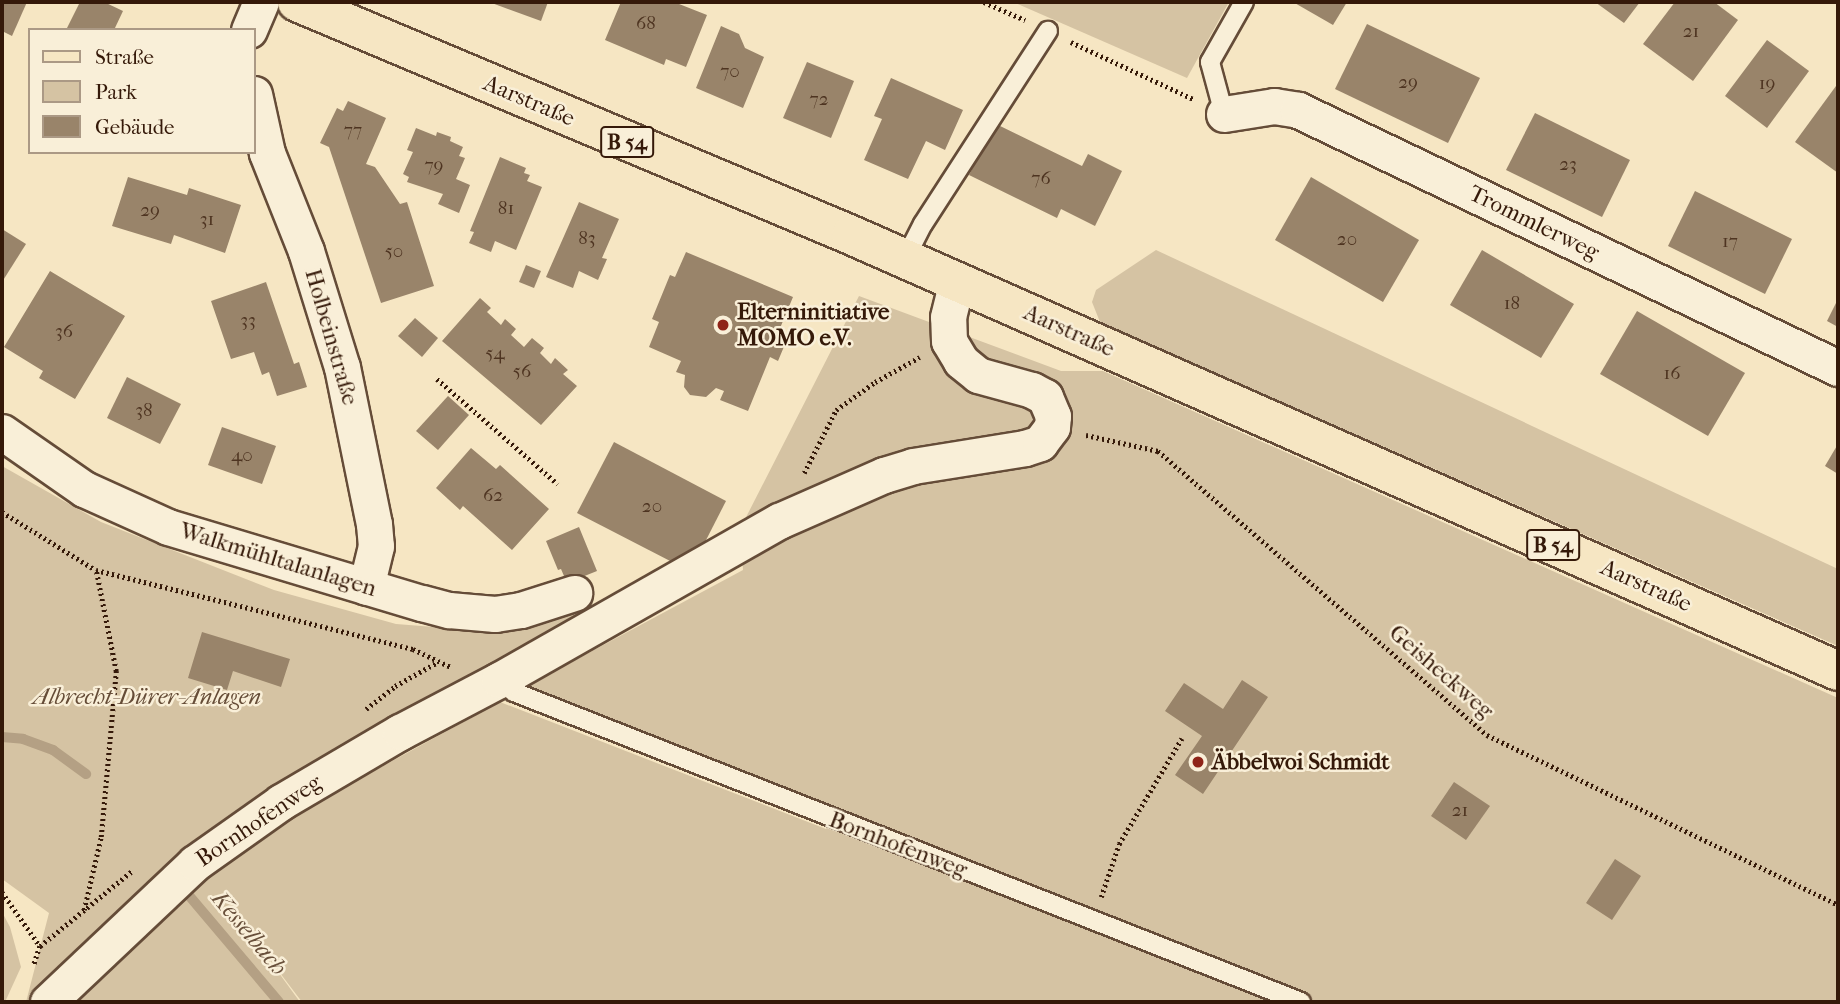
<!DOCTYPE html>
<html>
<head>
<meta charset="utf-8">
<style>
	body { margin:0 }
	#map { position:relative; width:1840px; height:1004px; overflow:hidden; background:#f6e6c3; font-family:"IM FELL French Canon",serif }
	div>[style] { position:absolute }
	.green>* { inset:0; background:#d5c3a3 }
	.stream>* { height:10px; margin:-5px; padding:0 5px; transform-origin:5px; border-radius:5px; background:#b4a084 }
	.building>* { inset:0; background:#99846a }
	.path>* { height:4.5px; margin-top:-2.25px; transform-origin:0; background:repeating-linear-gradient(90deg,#351909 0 2px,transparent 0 5.5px) }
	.roads { filter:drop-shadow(2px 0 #654c38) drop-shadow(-2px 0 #654c38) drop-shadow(0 2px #654c38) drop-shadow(0 -2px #654c38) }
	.lane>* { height:18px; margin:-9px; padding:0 9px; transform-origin:9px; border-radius:9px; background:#f9efd8 }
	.street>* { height:35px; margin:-17.5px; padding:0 17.5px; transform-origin:17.5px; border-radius:17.5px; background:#f9efd8 }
	.primary>* { height:38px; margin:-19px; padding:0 19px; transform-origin:19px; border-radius:19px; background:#f6e6c3 }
	.dots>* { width:19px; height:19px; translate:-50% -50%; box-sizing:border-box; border:4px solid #f9efd8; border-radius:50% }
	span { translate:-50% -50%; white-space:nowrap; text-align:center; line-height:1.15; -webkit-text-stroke:5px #f9efd8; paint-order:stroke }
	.number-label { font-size:19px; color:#4e3421 }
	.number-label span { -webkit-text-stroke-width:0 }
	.shield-label span { padding:2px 5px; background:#f9efd8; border:2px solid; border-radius:5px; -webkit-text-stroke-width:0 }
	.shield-label { font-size:21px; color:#351909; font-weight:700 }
	.street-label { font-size:23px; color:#351909 }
	.poi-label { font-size:23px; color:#351909; font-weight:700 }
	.left { translate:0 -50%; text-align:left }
	.park-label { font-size:23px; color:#654c37; font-style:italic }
	.water-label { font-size:24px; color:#684f3a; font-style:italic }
	.frame { position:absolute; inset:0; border:4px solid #351909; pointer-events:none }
	.legend { position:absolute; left:28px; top:28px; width:228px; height:126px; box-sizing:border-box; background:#f9efd8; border:2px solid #ab9985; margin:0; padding:9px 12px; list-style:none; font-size:21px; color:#351909 }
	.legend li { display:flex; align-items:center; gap:14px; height:35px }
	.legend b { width:35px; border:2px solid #ab9985 }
</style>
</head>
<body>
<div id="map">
	<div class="green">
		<div style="clip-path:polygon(1013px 2px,1229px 2px,1187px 78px)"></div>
		<div style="clip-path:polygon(1156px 250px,1838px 569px,1838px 646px,1100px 322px,1092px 302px,1096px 290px)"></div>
		<div style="clip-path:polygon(859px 296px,1061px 371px,1103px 371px,1838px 698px,1838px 1002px,302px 1002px,252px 936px,300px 1002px,64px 1002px,205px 876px,279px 823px,500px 702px,826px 829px,840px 810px,525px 687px,743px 570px,740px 529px)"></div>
		<div style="clip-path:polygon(2px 466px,101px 522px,274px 590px,396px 624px,460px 629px,547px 621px,572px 613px,579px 617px,472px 678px,32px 1002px,26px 1002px,49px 913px,2px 879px)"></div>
		<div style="clip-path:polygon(2px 912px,10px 927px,21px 967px,5px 1002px,2px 1002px)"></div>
	</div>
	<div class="stream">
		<div style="left:2px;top:737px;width:21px;rotate:5deg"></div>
		<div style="left:23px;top:739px;width:32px;rotate:20deg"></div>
		<div style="left:53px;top:750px;width:41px;rotate:36deg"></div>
		<div style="left:186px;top:892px;width:144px;rotate:49.8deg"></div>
	</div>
	<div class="building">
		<div style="clip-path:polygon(2px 2px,27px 2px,12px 36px,2px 31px)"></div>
		<div style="clip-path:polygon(80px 2px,104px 2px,123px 11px,114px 30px,66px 30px)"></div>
		<div style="clip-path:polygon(489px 2px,548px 2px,541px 21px)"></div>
		<div style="clip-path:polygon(621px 2px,674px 2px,707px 15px,686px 67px,666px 59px,664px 65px,605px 40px)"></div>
		<div style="clip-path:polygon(1293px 2px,1347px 2px,1333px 25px)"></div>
		<div style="clip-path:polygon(1595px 2px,1640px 2px,1624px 23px)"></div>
		<div style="clip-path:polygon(1675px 2px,1714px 2px,1738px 20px,1693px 81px,1643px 44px)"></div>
		<div style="clip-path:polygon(1367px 24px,1480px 78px,1448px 143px,1335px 89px)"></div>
		<div style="clip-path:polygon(721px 26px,739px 34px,745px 48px,764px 57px,743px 108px,696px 88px)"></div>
		<div style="clip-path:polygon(1767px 40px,1809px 71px,1767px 128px,1725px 96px)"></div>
		<div style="clip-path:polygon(807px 62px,854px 81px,831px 138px,783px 118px)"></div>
		<div style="clip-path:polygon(891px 78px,963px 110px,945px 150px,926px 141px,908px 179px,864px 160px,882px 119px,874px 116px)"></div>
		<div style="clip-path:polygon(1836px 86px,1838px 88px,1838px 173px,1795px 142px)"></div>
		<div style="clip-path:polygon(348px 101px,386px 118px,366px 164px,375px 167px,400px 204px,407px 202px,434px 286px,381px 303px,329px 147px,320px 143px,337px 108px,343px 111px)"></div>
		<div style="clip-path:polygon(1535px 113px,1630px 160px,1602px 217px,1506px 170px)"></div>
		<div style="clip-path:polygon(996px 124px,1082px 166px,1088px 154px,1122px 171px,1095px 226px,1061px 209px,1057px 218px,969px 175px)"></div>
		<div style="clip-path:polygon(416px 128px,436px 136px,437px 132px,451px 137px,450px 141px,463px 147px,459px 156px,465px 158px,456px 179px,470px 185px,459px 213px,438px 204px,443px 194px,407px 182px,409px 177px,403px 174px,413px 152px,407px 150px)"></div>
		<div style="clip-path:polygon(500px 157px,526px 168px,524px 173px,530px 175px,527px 181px,542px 187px,516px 250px,495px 241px,491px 252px,469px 243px,474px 232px,470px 231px)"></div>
		<div style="clip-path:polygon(128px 177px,187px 195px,189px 188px,241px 205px,225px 253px,174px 235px,171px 244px,112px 226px)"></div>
		<div style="clip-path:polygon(1311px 177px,1419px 240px,1383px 302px,1275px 240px)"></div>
		<div style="clip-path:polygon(1695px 191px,1792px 239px,1765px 294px,1668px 246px)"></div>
		<div style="clip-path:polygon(579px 202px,619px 219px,602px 258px,607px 259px,598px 280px,579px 271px,573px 288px,546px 277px)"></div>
		<div style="clip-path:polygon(2px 229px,26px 244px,2px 282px)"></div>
		<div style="clip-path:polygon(1482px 250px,1574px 304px,1541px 358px,1450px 305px)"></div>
		<div style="clip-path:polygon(686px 252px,793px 297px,778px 333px,788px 337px,778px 361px,770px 357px,748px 411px,720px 400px,724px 391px,716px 388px,706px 397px,690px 395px,684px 387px,685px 375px,676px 372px,681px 361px,649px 347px,659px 322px,652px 319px,670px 275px,675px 277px)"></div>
		<div style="clip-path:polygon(526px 265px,541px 271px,534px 288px,519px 282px)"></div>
		<div style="clip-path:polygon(50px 271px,125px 316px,75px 399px,39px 378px,43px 371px,4px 347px)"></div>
		<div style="clip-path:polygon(266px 282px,294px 364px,299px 362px,307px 387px,277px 396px,269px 372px,262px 375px,254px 352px,231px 359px,211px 301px)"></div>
		<div style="clip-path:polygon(480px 298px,491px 308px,487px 312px,501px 325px,505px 319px,516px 329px,511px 335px,524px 347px,532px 338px,544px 348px,540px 353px,551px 364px,555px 358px,568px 370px,563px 374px,577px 386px,541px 425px,442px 341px)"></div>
		<div style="clip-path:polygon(1838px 299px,1838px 327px,1827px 321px)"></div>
		<div style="clip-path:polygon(1637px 311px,1745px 373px,1708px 436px,1600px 374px)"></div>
		<div style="clip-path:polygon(415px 318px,438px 338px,422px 357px,398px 336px)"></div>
		<div style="clip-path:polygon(127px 377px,181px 404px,160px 444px,107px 418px)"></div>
		<div style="clip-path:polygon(448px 396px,469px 415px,438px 450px,416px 431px)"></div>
		<div style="clip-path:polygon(222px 427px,276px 446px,262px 484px,208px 465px)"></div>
		<div style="clip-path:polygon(614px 442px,726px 501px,703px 546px,674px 563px,577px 513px)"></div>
		<div style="clip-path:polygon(1838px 444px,1838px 474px,1825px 466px)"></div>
		<div style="clip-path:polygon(471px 448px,496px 469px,500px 465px,549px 509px,512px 550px,463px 506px,460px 510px,436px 488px)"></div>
		<div style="clip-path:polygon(579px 527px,597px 571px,567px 583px,561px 569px,558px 570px,546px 541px)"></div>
		<div style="clip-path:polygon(202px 632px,290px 659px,281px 687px,233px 671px,227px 690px,188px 678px)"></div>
		<div style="clip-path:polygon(1242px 680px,1268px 697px,1203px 794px,1175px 775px,1202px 736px,1165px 711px,1184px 683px,1223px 709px)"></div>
		<div style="clip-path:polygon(1454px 782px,1490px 806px,1466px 840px,1431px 816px)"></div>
		<div style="clip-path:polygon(1615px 859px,1641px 876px,1612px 920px,1586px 903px)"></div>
	</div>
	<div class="path">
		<div style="left:984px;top:2px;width:45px;rotate:23.7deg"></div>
		<div style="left:1071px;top:42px;width:135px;rotate:25deg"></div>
		<div style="left:437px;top:379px;width:160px;rotate:41deg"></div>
		<div style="left:1086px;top:435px;width:74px;rotate:12.5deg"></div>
		<div style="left:1158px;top:451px;width:435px;rotate:40.8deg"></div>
		<div style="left:1487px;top:735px;width:390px;rotate:25.8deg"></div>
		<div style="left:804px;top:473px;width:71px;rotate:-63.1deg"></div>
		<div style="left:836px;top:410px;width:48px;rotate:-35.7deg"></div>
		<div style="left:875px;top:382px;width:51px;rotate:-29.1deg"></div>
		<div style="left:2px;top:512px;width:110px;rotate:31.7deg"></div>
		<div style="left:96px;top:570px;width:327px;rotate:14deg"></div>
		<div style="left:413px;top:649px;width:42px;rotate:25.3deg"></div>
		<div style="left:366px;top:709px;width:37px;rotate:-38deg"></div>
		<div style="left:395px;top:686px;width:47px;rotate:-29.3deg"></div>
		<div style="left:2px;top:892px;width:66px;rotate:54.9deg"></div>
		<div style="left:40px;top:946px;width:20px;rotate:108deg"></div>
		<div style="left:1101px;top:897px;width:56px;rotate:-71.2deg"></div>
		<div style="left:1119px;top:844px;width:123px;rotate:-59.3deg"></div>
		<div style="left:84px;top:910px;width:75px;rotate:-76.9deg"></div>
		<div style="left:101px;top:837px;width:167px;rotate:-84.8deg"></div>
		<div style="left:116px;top:671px;width:103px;rotate:-101.2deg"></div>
		<div style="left:40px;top:946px;width:119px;rotate:-39.2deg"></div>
	</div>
	<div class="roads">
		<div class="lane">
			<div style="left:1224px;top:114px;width:54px;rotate:-105.1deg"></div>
			<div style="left:1210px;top:62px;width:69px;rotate:-60.5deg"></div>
			<div style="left:905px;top:259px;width:39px;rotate:-63deg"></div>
			<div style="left:923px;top:224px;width:230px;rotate:-57.1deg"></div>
			<div style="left:499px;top:680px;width:19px;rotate:39deg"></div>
			<div style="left:514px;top:692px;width:846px;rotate:21.5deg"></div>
		</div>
		<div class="street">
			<div style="left:249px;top:30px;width:30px;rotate:-67deg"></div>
			<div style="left:254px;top:94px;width:60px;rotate:77.6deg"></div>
			<div style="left:267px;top:153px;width:105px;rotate:68.3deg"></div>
			<div style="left:306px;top:251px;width:121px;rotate:72.8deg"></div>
			<div style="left:342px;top:367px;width:160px;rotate:78.5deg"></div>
			<div style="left:374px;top:524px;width:22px;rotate:85deg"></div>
			<div style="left:376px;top:546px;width:42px;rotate:103.7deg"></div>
			<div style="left:1224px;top:114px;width:51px;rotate:-9.1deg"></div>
			<div style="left:1274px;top:106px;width:24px;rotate:9deg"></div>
			<div style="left:1298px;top:110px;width:598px;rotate:25.54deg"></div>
			<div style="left:2px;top:432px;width:100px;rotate:34.8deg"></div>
			<div style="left:84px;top:489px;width:92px;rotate:24.3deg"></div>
			<div style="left:168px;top:527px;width:265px;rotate:16.7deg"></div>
			<div style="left:422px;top:603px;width:28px;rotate:15deg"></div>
			<div style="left:449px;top:610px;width:46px;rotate:5deg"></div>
			<div style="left:495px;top:614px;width:26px;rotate:-9deg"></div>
			<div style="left:521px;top:610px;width:56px;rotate:-17.8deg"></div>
			<div style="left:48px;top:1002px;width:202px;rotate:-43.4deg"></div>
			<div style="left:195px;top:863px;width:105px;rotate:-35.3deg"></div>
			<div style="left:281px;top:802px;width:138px;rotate:-30.5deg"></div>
			<div style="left:400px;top:732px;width:112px;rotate:-27.7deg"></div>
			<div style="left:499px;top:680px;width:322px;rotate:-29.6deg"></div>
			<div style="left:779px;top:521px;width:115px;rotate:-23.7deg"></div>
			<div style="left:884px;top:475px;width:30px;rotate:-17deg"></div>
			<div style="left:913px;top:466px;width:113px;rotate:-9.1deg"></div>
			<div style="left:1025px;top:448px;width:16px;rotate:-18deg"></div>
			<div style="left:1040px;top:443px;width:20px;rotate:-53deg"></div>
			<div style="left:1052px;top:427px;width:11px;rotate:-85deg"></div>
			<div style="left:1053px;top:416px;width:21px;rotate:-113deg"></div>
			<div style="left:1045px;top:397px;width:15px;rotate:-152deg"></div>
			<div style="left:1032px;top:390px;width:56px;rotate:-164.5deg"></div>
			<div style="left:978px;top:375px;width:22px;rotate:-141deg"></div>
			<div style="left:961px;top:361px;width:23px;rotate:-121deg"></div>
			<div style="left:949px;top:341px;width:24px;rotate:-92deg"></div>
			<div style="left:948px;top:317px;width:36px;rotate:-76deg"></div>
		</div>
		<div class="primary">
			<div style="left:297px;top:2px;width:601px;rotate:22.81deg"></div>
			<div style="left:851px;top:235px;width:1079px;rotate:23.83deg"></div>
		</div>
	</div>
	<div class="dots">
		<div style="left:723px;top:325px;background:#8f2418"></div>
		<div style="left:1198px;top:762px;background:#8f2418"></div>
	</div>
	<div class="number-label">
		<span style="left:646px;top:24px">68</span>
		<span style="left:1691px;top:32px">21</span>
		<span style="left:730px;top:72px">70</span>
		<span style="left:1408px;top:83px">29</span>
		<span style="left:1767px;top:84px">19</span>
		<span style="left:819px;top:100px">72</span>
		<span style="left:353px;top:131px">77</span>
		<span style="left:1568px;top:165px">23</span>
		<span style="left:434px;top:166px">79</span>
		<span style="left:1041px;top:179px">76</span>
		<span style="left:506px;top:209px">81</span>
		<span style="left:150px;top:211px">29</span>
		<span style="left:207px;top:220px">31</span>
		<span style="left:587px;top:239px">83</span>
		<span style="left:1347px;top:240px">20</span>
		<span style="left:1730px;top:242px">17</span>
		<span style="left:394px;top:252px">50</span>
		<span style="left:1512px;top:304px">18</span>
		<span style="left:248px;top:321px">33</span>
		<span style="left:64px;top:332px">36</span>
		<span style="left:495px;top:354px">54</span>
		<span style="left:522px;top:372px">56</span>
		<span style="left:1672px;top:374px">16</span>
		<span style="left:144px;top:411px">38</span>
		<span style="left:242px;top:456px">40</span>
		<span style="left:493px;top:496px">62</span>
		<span style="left:652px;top:507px">20</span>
		<span style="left:1460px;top:811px">21</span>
	</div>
	<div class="shield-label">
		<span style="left:627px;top:142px">B 54</span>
		<span style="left:1553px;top:545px">B 54</span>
	</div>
	<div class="street-label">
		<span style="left:529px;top:101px;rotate:23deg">Aarstraße</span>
		<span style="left:1534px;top:223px;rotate:26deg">Trommlerweg</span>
		<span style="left:1069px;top:331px;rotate:24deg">Aarstraße</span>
		<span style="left:331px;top:337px;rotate:74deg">Holbeinstraße</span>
		<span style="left:278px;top:560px;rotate:17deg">Walkmühltalanlagen</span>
		<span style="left:1646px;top:586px;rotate:24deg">Aarstraße</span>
		<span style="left:1441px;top:672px;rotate:41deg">Geisheckweg</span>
		<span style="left:259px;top:821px;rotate:-34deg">Bornhofenweg</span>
		<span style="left:898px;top:845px;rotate:21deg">Bornhofenweg</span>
	</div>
	<div class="poi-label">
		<span class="left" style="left:737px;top:325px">Elterninitiative<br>MOMO e.V.</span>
		<span class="left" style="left:1212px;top:762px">Äbbelwoi Schmidt</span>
	</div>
	<div class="park-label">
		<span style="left:147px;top:697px">Albrecht-Dürer-Anlagen</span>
	</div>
	<div class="water-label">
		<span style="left:249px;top:933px;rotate:50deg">Kesselbach</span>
	</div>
	<div class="frame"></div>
	<ul class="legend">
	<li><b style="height:9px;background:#f6e6c3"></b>Straße</li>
	<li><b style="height:19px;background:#d5c3a3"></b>Park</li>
	<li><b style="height:19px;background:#99846a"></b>Gebäude</li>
	</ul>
</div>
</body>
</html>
